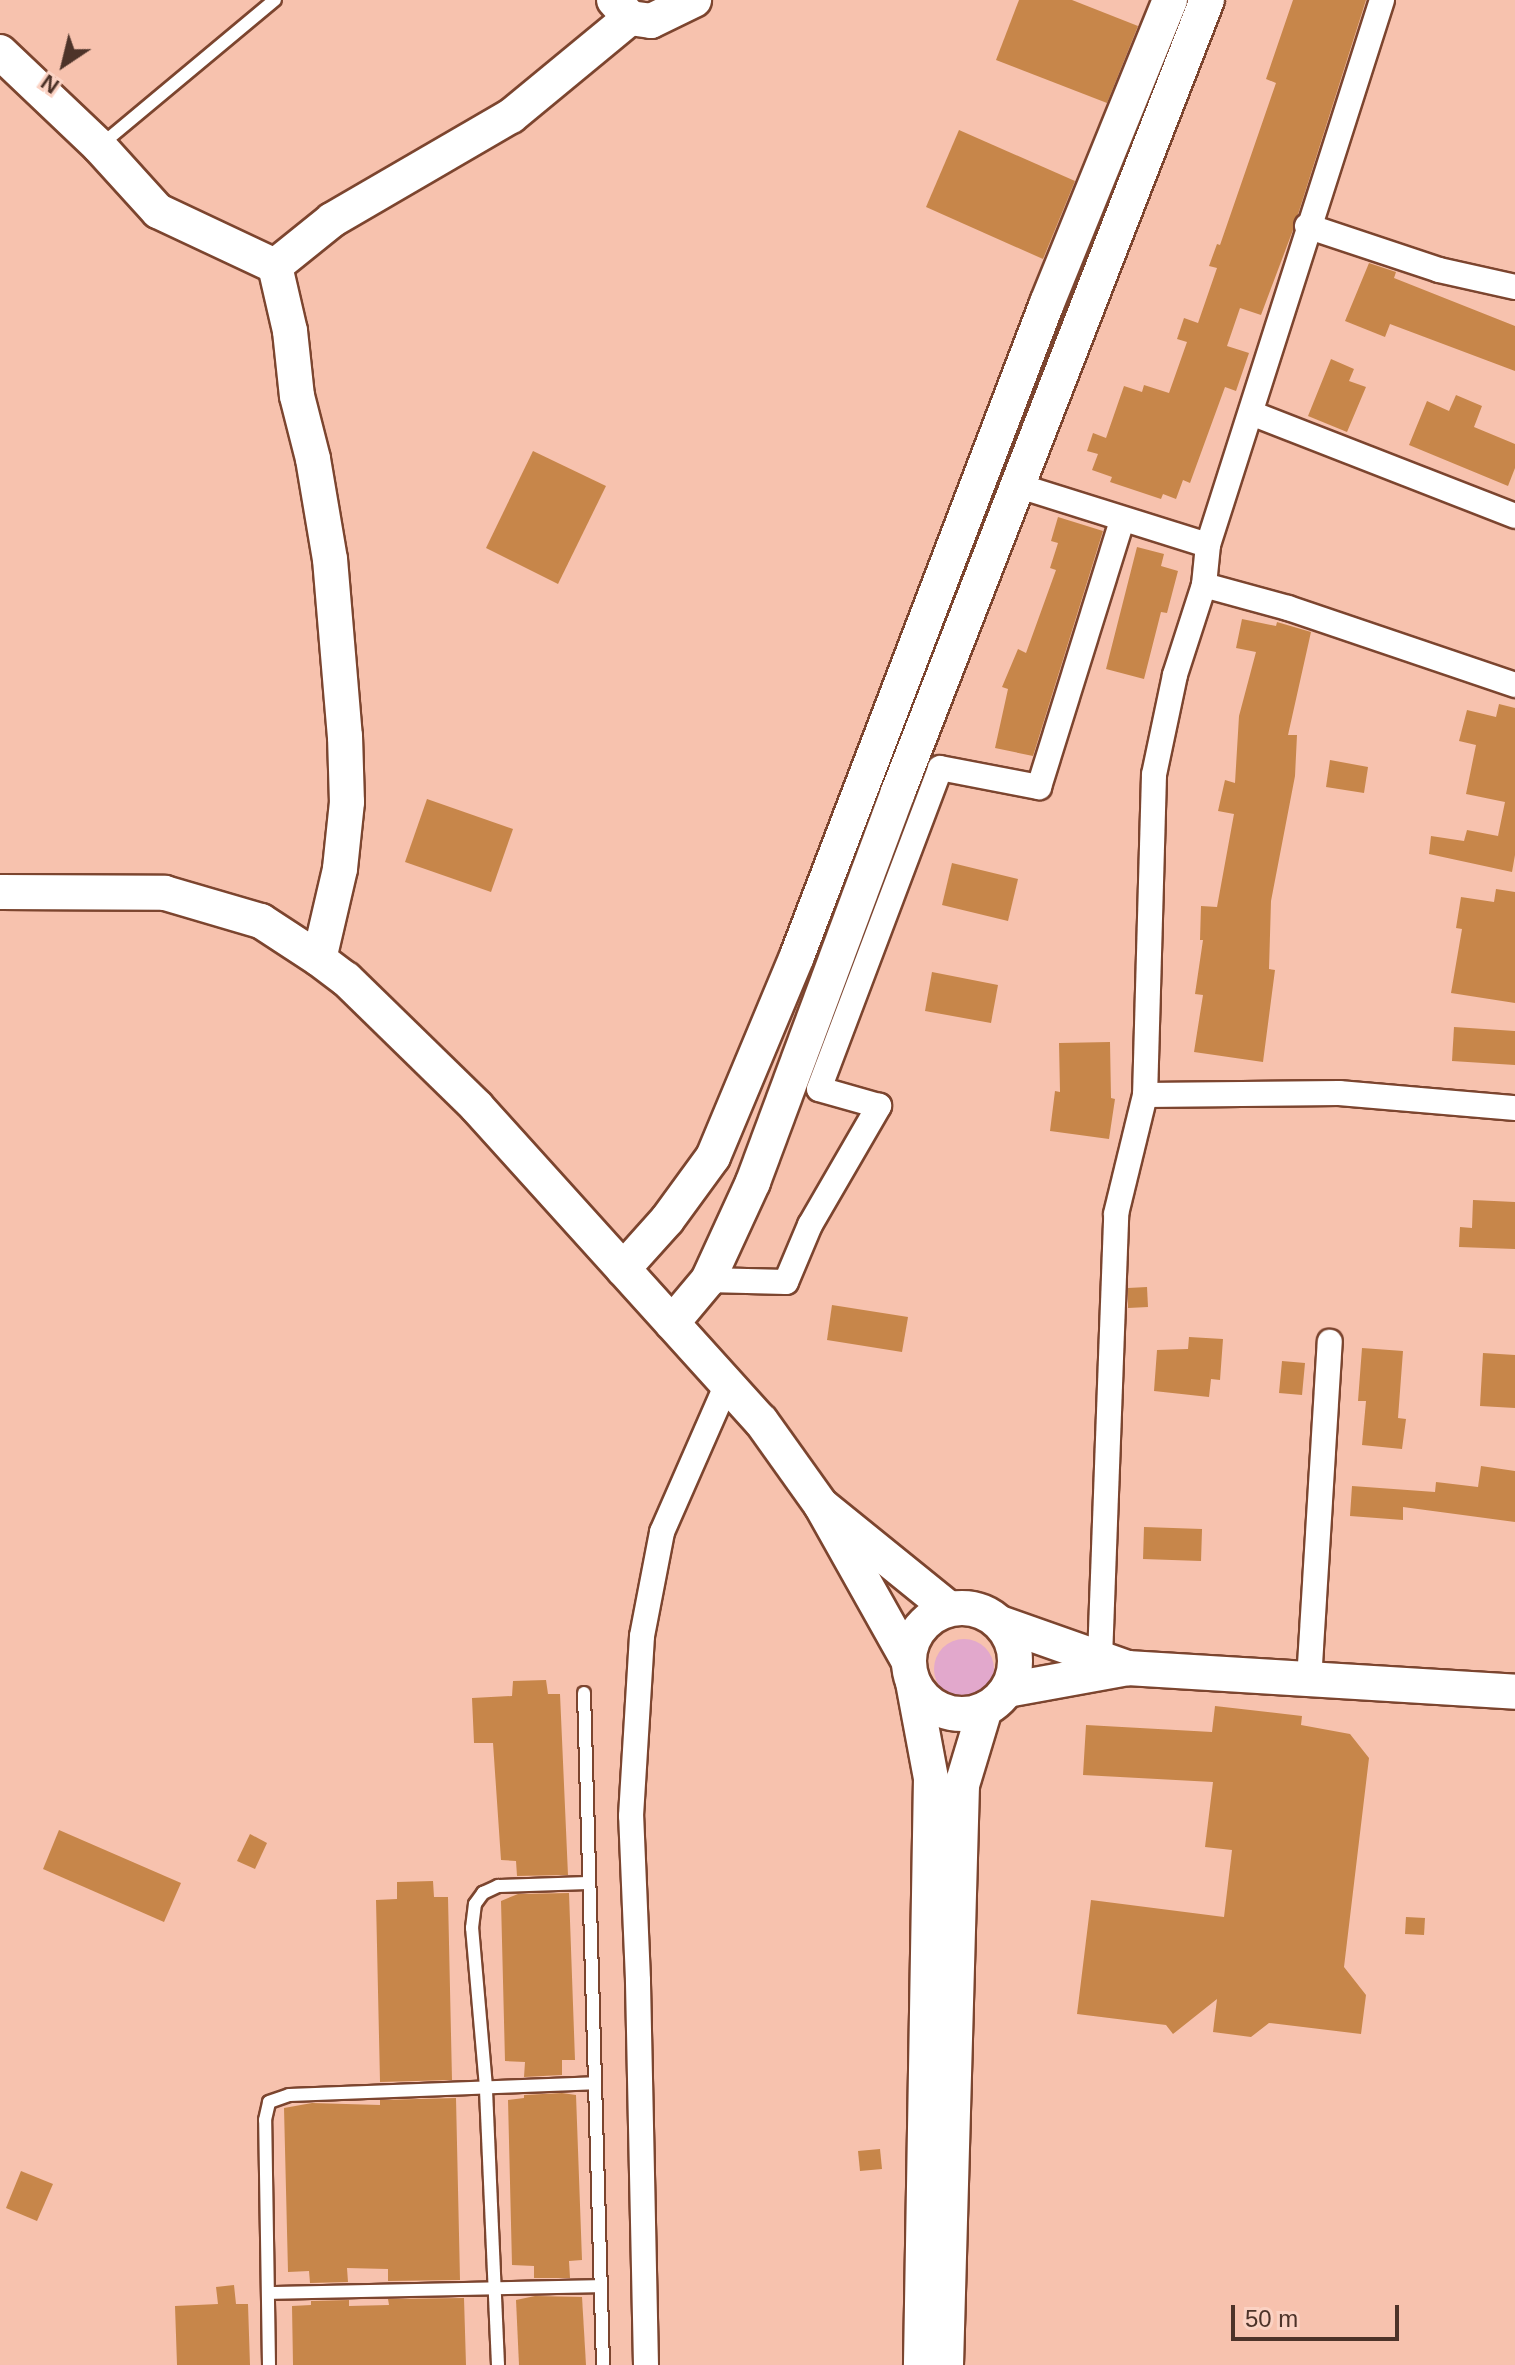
<!DOCTYPE html>
<html>
<head>
<meta charset="utf-8">
<style>
	body { margin:0 }
	#map { position:relative; width:1515px; height:2365px; overflow:hidden; background:#f7c2ae; font-family:Helvetica,sans-serif }
	div>[style] { position:absolute }
	.green>* { inset:0; background:#e2a8cc }
	.round { border-radius:50% }
	.building>* { inset:0; background:#c7864a }
	.roads { filter:drop-shadow(2px 0 #7c452f) drop-shadow(-2px 0 #7c452f) drop-shadow(0 2px #7c452f) drop-shadow(0 -2px #7c452f) }
	.lane>* { height:12px; margin:-6px; padding:0 6px; transform-origin:6px; border-radius:6px; background:#fff }
	.street>* { height:24px; margin:-12px; padding:0 12px; transform-origin:12px; border-radius:12px; background:#fff }
	.secondary>* { height:34px; margin:-17px; padding:0 17px; transform-origin:17px; border-radius:17px; background:#fff }
	.secondary>.ring { margin:-17px; padding:0; box-sizing:content-box; background:none; border:34px solid #fff; border-radius:50% }
	span { translate:-50% -50%; white-space:nowrap; text-align:center; line-height:1.15; -webkit-text-stroke:6px #fbd2c3; paint-order:stroke }
	.north { position:absolute; left:24px; top:24px; width:80px; height:80px; -webkit-text-stroke:6px #fbd2c3; paint-order:stroke; rotate:215deg; font-size:22px; font-weight:700; line-height:32px; text-align:center; color:#4d3329 }
	.north::after { content:''; display:block; margin:auto; width:28px; height:36px; background:#4d3329; clip-path:polygon(50% 0,100% 100%,50% 72%,0 100%) }
	.scale { position:absolute; left:1231px; top:2305px; width:168px; height:36px; box-sizing:border-box; border:4px solid #4d3329; border-top:0; padding-left:10px; font-size:24px; line-height:28px; white-space:nowrap; color:#4d3329; -webkit-text-stroke:6px #fbd2c3; paint-order:stroke }
</style>
</head>
<body>
<div id="map">
	<div class="green">
		<div class="round" style="left:934px;top:1639px;width:60px;height:60px"></div>
	</div>
	<div class="building">
		<div style="clip-path:polygon(1019px 0,1072px 0,1138px 26px,1107px 103px,996px 60px)"></div>
		<div style="clip-path:polygon(1293px 0,1366px 0,1293px 230px,1261px 315px,1240px 308px,1227px 346px,1249px 353px,1236px 391px,1225px 387px,1190px 483px,1183px 480px,1176px 499px,1163px 494px,1161px 499px,1110px 482px,1112px 477px,1092px 470px,1098px 454px,1087px 451px,1093px 433px,1106px 438px,1124px 386px,1142px 392px,1144px 385px,1169px 393px,1187px 342px,1177px 339px,1184px 318px,1198px 323px,1217px 268px,1209px 266px,1217px 244px,1220px 245px,1276px 83px,1266px 79px)"></div>
		<div style="clip-path:polygon(959px 130px,1075px 181px,1043px 259px,926px 207px)"></div>
		<div style="clip-path:polygon(1369px 263px,1396px 272px,1394px 278px,1515px 326px,1515px 371px,1390px 324px,1385px 337px,1345px 321px)"></div>
		<div style="clip-path:polygon(1331px 359px,1354px 369px,1349px 381px,1366px 387px,1347px 432px,1308px 416px)"></div>
		<div style="clip-path:polygon(1456px 395px,1482px 406px,1474px 427px,1515px 444px,1515px 468px,1508px 486px,1409px 445px,1427px 401px,1449px 411px)"></div>
		<div style="clip-path:polygon(533px 451px,606px 486px,558px 584px,486px 548px)"></div>
		<div style="clip-path:polygon(1058px 517px,1103px 531px,1033px 756px,995px 748px,1008px 689px,1002px 687px,1018px 649px,1026px 653px,1056px 570px,1050px 568px,1058px 543px,1051px 541px)"></div>
		<div style="clip-path:polygon(1137px 547px,1164px 554px,1161px 566px,1178px 571px,1167px 613px,1161px 612px,1144px 679px,1106px 669px)"></div>
		<div style="clip-path:polygon(1242px 619px,1276px 626px,1277px 622px,1311px 632px,1288px 735px,1297px 735px,1295px 776px,1271px 901px,1269px 969px,1275px 970px,1263px 1062px,1194px 1052px,1203px 995px,1195px 994px,1203px 940px,1200px 940px,1201px 906px,1217px 907px,1234px 814px,1218px 811px,1225px 780px,1235px 783px,1239px 716px,1256px 652px,1236px 648px)"></div>
		<div style="clip-path:polygon(1499px 704px,1515px 708px,1515px 855px,1512px 872px,1429px 854px,1431px 836px,1464px 841px,1467px 830px,1498px 836px,1505px 802px,1466px 794px,1476px 745px,1459px 741px,1467px 710px,1496px 717px)"></div>
		<div style="clip-path:polygon(1330px 760px,1368px 767px,1364px 793px,1326px 787px)"></div>
		<div style="clip-path:polygon(427px 799px,513px 829px,491px 892px,405px 862px)"></div>
		<div style="clip-path:polygon(952px 863px,1018px 879px,1008px 921px,942px 905px)"></div>
		<div style="clip-path:polygon(1496px 889px,1515px 892px,1515px 1003px,1451px 993px,1462px 929px,1456px 928px,1461px 897px,1494px 902px)"></div>
		<div style="clip-path:polygon(932px 972px,998px 985px,991px 1023px,925px 1011px)"></div>
		<div style="clip-path:polygon(1454px 1027px,1515px 1031px,1515px 1065px,1452px 1061px)"></div>
		<div style="clip-path:polygon(1110px 1042px,1111px 1098px,1115px 1099px,1109px 1139px,1050px 1131px,1055px 1091px,1060px 1092px,1059px 1043px)"></div>
		<div style="clip-path:polygon(1473px 1200px,1515px 1202px,1515px 1249px,1459px 1247px,1460px 1227px,1472px 1228px)"></div>
		<div style="clip-path:polygon(1147px 1287px,1148px 1307px,1128px 1308px,1128px 1288px)"></div>
		<div style="clip-path:polygon(832px 1305px,908px 1317px,902px 1352px,827px 1340px)"></div>
		<div style="clip-path:polygon(1189px 1337px,1223px 1339px,1220px 1380px,1211px 1379px,1209px 1397px,1154px 1391px,1157px 1350px,1188px 1349px)"></div>
		<div style="clip-path:polygon(1362px 1348px,1403px 1351px,1398px 1418px,1406px 1419px,1402px 1449px,1362px 1445px,1366px 1401px,1358px 1401px)"></div>
		<div style="clip-path:polygon(1483px 1353px,1515px 1355px,1515px 1408px,1480px 1406px)"></div>
		<div style="clip-path:polygon(1282px 1361px,1305px 1363px,1302px 1395px,1279px 1393px)"></div>
		<div style="clip-path:polygon(1481px 1466px,1515px 1471px,1515px 1522px,1403px 1507px,1403px 1520px,1350px 1516px,1352px 1486px,1435px 1492px,1436px 1482px,1478px 1487px)"></div>
		<div style="clip-path:polygon(1144px 1527px,1202px 1529px,1201px 1561px,1143px 1559px)"></div>
		<div style="clip-path:polygon(546px 1680px,548px 1694px,560px 1694px,568px 1875px,517px 1876px,516px 1861px,501px 1860px,493px 1743px,474px 1743px,472px 1698px,512px 1696px,513px 1681px)"></div>
		<div style="clip-path:polygon(1215px 1706px,1302px 1716px,1301px 1725px,1350px 1734px,1369px 1758px,1344px 1967px,1366px 1995px,1361px 2034px,1269px 2023px,1251px 2037px,1213px 2032px,1217px 1999px,1173px 2034px,1166px 2025px,1077px 2014px,1091px 1900px,1224px 1917px,1232px 1850px,1205px 1847px,1213px 1782px,1083px 1775px,1086px 1725px,1212px 1732px)"></div>
		<div style="clip-path:polygon(59px 1830px,181px 1883px,164px 1922px,43px 1869px)"></div>
		<div style="clip-path:polygon(250px 1834px,267px 1843px,255px 1869px,237px 1861px)"></div>
		<div style="clip-path:polygon(433px 1881px,434px 1897px,448px 1897px,452px 2080px,380px 2082px,376px 1900px,397px 1899px,397px 1882px)"></div>
		<div style="clip-path:polygon(569px 1893px,575px 2060px,562px 2060px,562px 2075px,524px 2077px,525px 2062px,505px 2061px,501px 1901px,518px 1894px)"></div>
		<div style="clip-path:polygon(1406px 1917px,1425px 1918px,1424px 1935px,1405px 1934px)"></div>
		<div style="clip-path:polygon(562px 2093px,576px 2095px,582px 2260px,569px 2261px,570px 2278px,534px 2278px,534px 2266px,512px 2265px,508px 2100px,524px 2098px,524px 2095px)"></div>
		<div style="clip-path:polygon(456px 2098px,460px 2280px,388px 2281px,388px 2269px,347px 2268px,348px 2282px,310px 2283px,309px 2271px,288px 2272px,284px 2108px,312px 2103px,380px 2105px,380px 2100px)"></div>
		<div style="clip-path:polygon(880px 2149px,882px 2169px,860px 2171px,858px 2151px)"></div>
		<div style="clip-path:polygon(21px 2171px,53px 2184px,37px 2221px,6px 2208px)"></div>
		<div style="clip-path:polygon(234px 2285px,236px 2304px,248px 2304px,250px 2365px,177px 2365px,175px 2306px,218px 2304px,216px 2287px)"></div>
		<div style="clip-path:polygon(535px 2296px,582px 2297px,586px 2365px,519px 2365px,516px 2300px)"></div>
		<div style="clip-path:polygon(464px 2298px,466px 2365px,293px 2365px,292px 2306px,311px 2305px,311px 2301px,349px 2300px,349px 2306px,389px 2305px,388px 2299px)"></div>
	</div>
	<div class="roads">
		<div class="lane">
			<div style="left:102px;top:144px;width:225px;rotate:-39.8deg"></div>
			<div style="left:584px;top:1693px;width:672px;rotate:88.38deg"></div>
			<div style="left:269px;top:2293px;width:331px;rotate:-1.2deg"></div>
			<div style="left:269px;top:2365px;width:245px;rotate:-90.9deg"></div>
			<div style="left:265px;top:2120px;width:18px;rotate:-77deg"></div>
			<div style="left:269px;top:2102px;width:21px;rotate:-19deg"></div>
			<div style="left:289px;top:2095px;width:306px;rotate:-2.2deg"></div>
			<div style="left:498px;top:2365px;width:278px;rotate:-92.5deg"></div>
			<div style="left:486px;top:2087px;width:160px;rotate:-95deg"></div>
			<div style="left:472px;top:1928px;width:24px;rotate:-83deg"></div>
			<div style="left:475px;top:1904px;width:14px;rotate:-54deg"></div>
			<div style="left:483px;top:1893px;width:17px;rotate:-25deg"></div>
			<div style="left:498px;top:1886px;width:91px;rotate:-1.9deg"></div>
		</div>
		<div class="street">
			<div style="left:1382px;top:0;width:572px;rotate:107.71deg"></div>
			<div style="left:1208px;top:545px;width:40px;rotate:95.7deg"></div>
			<div style="left:1204px;top:585px;width:95px;rotate:107.9deg"></div>
			<div style="left:1175px;top:675px;width:102px;rotate:101.9deg"></div>
			<div style="left:1154px;top:775px;width:320px;rotate:91.6deg"></div>
			<div style="left:1145px;top:1095px;width:194px;rotate:-0.6deg"></div>
			<div style="left:1339px;top:1093px;width:177px;rotate:4.9deg"></div>
			<div style="left:1307px;top:226px;width:139px;rotate:18.4deg"></div>
			<div style="left:1439px;top:270px;width:78px;rotate:12.6deg"></div>
			<div style="left:1251px;top:413px;width:283px;rotate:21.3deg"></div>
			<div style="left:1016px;top:485px;width:201px;rotate:17.4deg"></div>
			<div style="left:1204px;top:585px;width:87px;rotate:15.3deg"></div>
			<div style="left:1288px;top:608px;width:240px;rotate:18.7deg"></div>
			<div style="left:708px;top:1280px;width:78px;rotate:1.5deg"></div>
			<div style="left:786px;top:1282px;width:62px;rotate:-67.2deg"></div>
			<div style="left:810px;top:1225px;width:138px;rotate:-59.9deg"></div>
			<div style="left:879px;top:1106px;width:62px;rotate:-164.2deg"></div>
			<div style="left:819px;top:1089px;width:343px;rotate:-69.3deg"></div>
			<div style="left:940px;top:768px;width:101px;rotate:10.9deg"></div>
			<div style="left:1039px;top:787px;width:280px;rotate:-72.7deg"></div>
			<div style="left:1100px;top:1658px;width:444px;rotate:-87.9deg"></div>
			<div style="left:1116px;top:1214px;width:122px;rotate:-76.3deg"></div>
			<div style="left:1309px;top:1681px;width:340px;rotate:-86.5deg"></div>
			<div style="left:646px;top:2365px;width:385px;rotate:-91.2deg"></div>
			<div style="left:638px;top:1980px;width:164px;rotate:-92.4deg"></div>
			<div style="left:631px;top:1816px;width:180px;rotate:-86.5deg"></div>
			<div style="left:642px;top:1636px;width:106px;rotate:-79.1deg"></div>
			<div style="left:662px;top:1532px;width:162px;rotate:-66.3deg"></div>
		</div>
		<div class="secondary">
			<div style="left:614px;top:0;width:24px;rotate:48deg"></div>
			<div style="left:630px;top:18px;width:21px;rotate:8deg"></div>
			<div style="left:651px;top:21px;width:48px;rotate:-26deg"></div>
			<div style="left:0;top:52px;width:137px;rotate:43.5deg"></div>
			<div style="left:99px;top:146px;width:88px;rotate:47.8deg"></div>
			<div style="left:158px;top:211px;width:129px;rotate:25.2deg"></div>
			<div style="left:275px;top:266px;width:67px;rotate:77deg"></div>
			<div style="left:290px;top:331px;width:65px;rotate:83.9deg"></div>
			<div style="left:297px;top:396px;width:65px;rotate:75.7deg"></div>
			<div style="left:313px;top:459px;width:101px;rotate:80.4deg"></div>
			<div style="left:330px;top:559px;width:178px;rotate:85.2deg"></div>
			<div style="left:345px;top:736px;width:66px;rotate:88.3deg"></div>
			<div style="left:347px;top:802px;width:67px;rotate:96deg"></div>
			<div style="left:340px;top:869px;width:92px;rotate:103.1deg"></div>
			<div style="left:275px;top:266px;width:73px;rotate:-38.9deg"></div>
			<div style="left:332px;top:220px;width:207px;rotate:-30.2deg"></div>
			<div style="left:511px;top:116px;width:154px;rotate:-39.5deg"></div>
			<div style="left:0;top:892px;width:165px;rotate:0.3deg"></div>
			<div style="left:165px;top:893px;width:100px;rotate:16.3deg"></div>
			<div style="left:261px;top:921px;width:69px;rotate:33.2deg"></div>
			<div style="left:319px;top:959px;width:34px;rotate:37deg"></div>
			<div style="left:346px;top:979px;width:182px;rotate:44.3deg"></div>
			<div style="left:476px;top:1106px;width:425px;rotate:47.9deg"></div>
			<div style="left:761px;top:1421px;width:103px;rotate:54.5deg"></div>
			<div style="left:623px;top:1269px;width:66px;rotate:-48.1deg"></div>
			<div style="left:667px;top:1220px;width:78px;rotate:-53.9deg"></div>
			<div style="left:713px;top:1157px;width:218px;rotate:-67.3deg"></div>
			<div style="left:797px;top:956px;width:699px;rotate:-69.05deg"></div>
			<div style="left:1047px;top:303px;width:327px;rotate:-67.9deg"></div>
			<div style="left:672px;top:1323px;width:56px;rotate:-50.1deg"></div>
			<div style="left:708px;top:1280px;width:108px;rotate:-65.3deg"></div>
			<div style="left:753px;top:1182px;width:416px;rotate:-69.6deg"></div>
			<div style="left:898px;top:792px;width:850px;rotate:-68.69deg"></div>
			<div class="ring" style="left:909px;top:1608px;width:72px;height:72px"></div>
			<div style="left:1000px;top:1623px;width:136px;rotate:19.4deg"></div>
			<div style="left:1128px;top:1668px;width:123px;rotate:169.7deg"></div>
			<div style="left:909px;top:1662px;width:180px;rotate:-119.3deg"></div>
			<div style="left:821px;top:1505px;width:164px;rotate:39deg"></div>
			<div style="left:1128px;top:1668px;width:388px;rotate:3.5deg"></div>
			<div style="left:913px;top:1682px;width:98px;rotate:79.4deg"></div>
			<div style="left:931px;top:1778px;width:587px;rotate:90.98deg"></div>
			<div style="left:946px;top:2365px;width:580px;rotate:-88.42deg"></div>
			<div style="left:962px;top:1785px;width:79px;rotate:-73.2deg"></div>
		</div>
	</div>
	<div class="north">N</div>
	<div class="scale">50 m</div>
</div>
</body>
</html>
